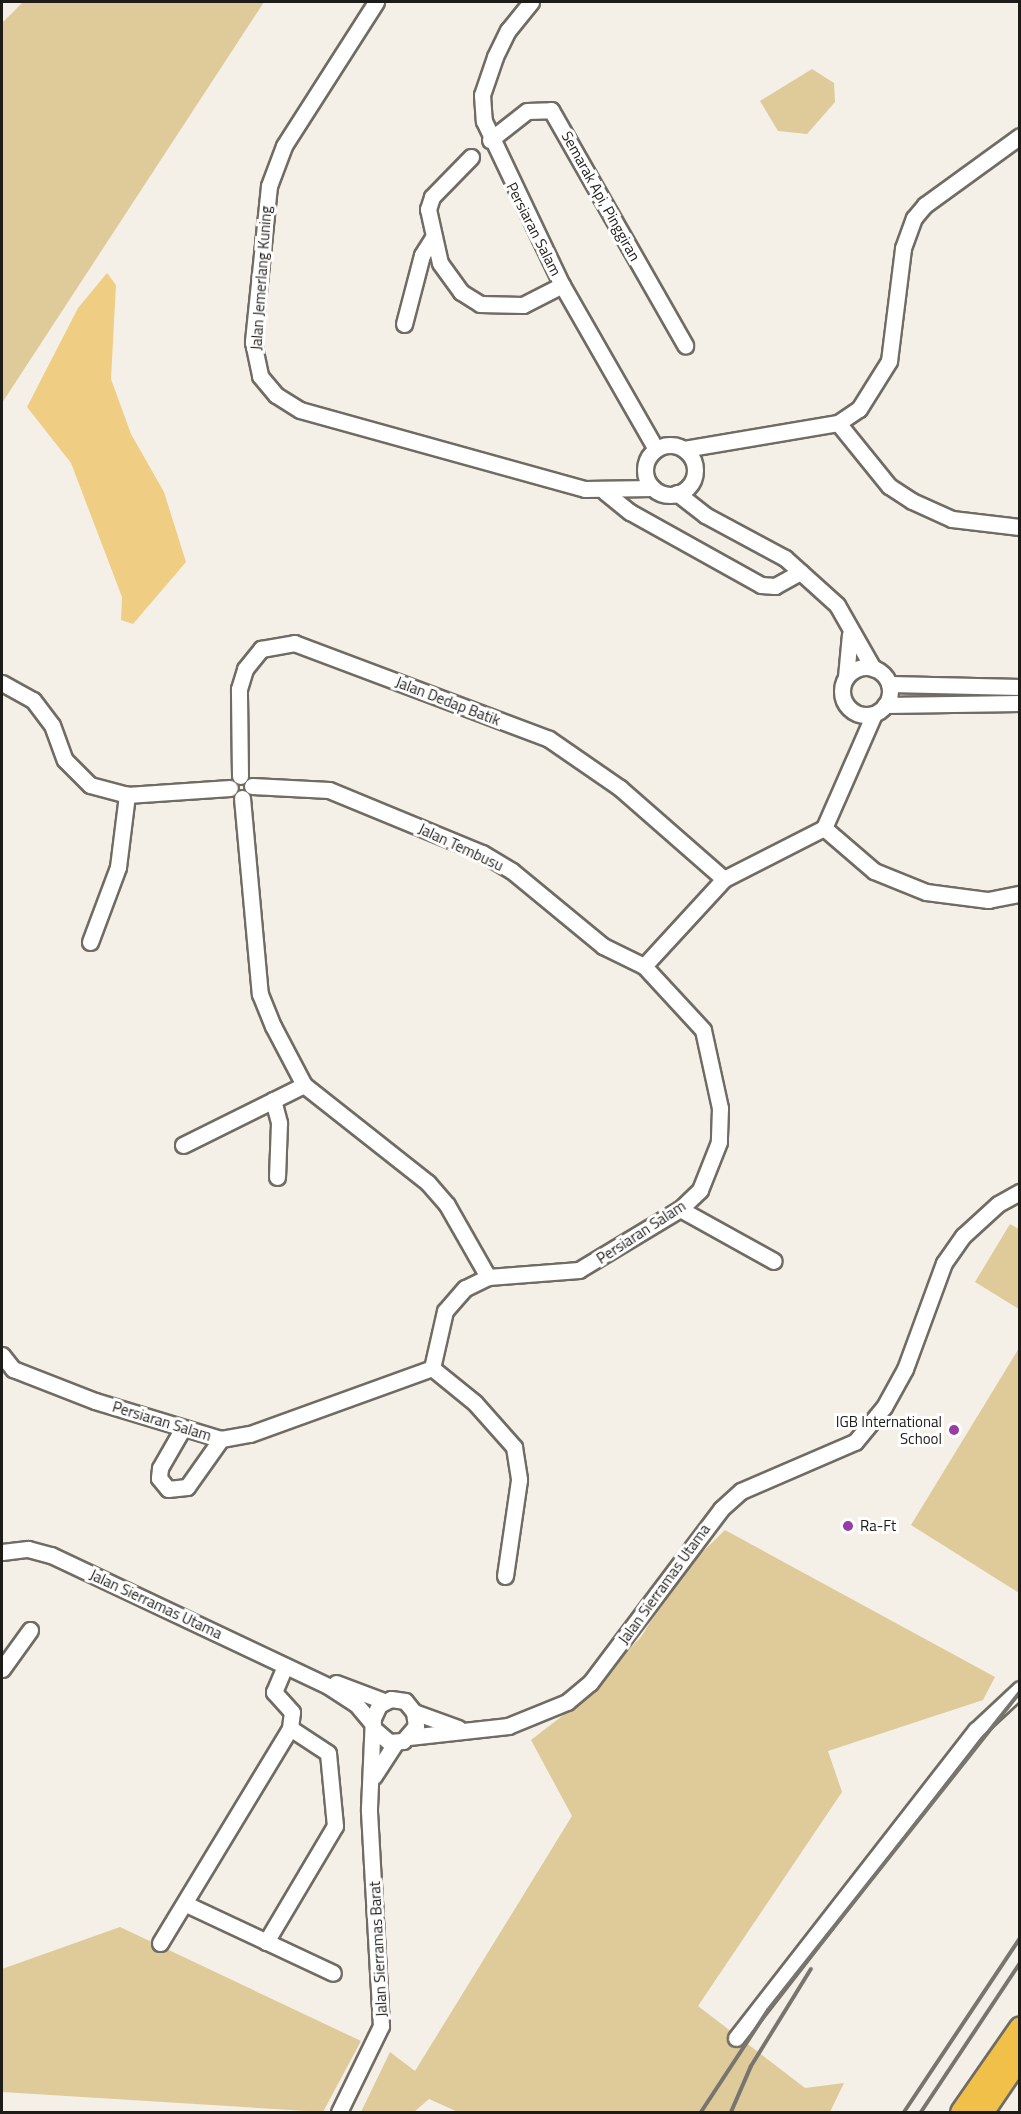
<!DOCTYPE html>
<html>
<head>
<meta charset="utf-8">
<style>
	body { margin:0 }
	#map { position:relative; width:1021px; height:2114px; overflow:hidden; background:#f4f0e7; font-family:"Titillium Web",sans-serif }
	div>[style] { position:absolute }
	.green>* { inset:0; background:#dfca9a }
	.water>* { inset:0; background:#efce83 }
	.roads { filter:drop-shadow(2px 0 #706c64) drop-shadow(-2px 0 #706c64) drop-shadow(0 2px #706c64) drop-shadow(0 -2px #706c64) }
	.minor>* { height:15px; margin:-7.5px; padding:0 7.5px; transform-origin:7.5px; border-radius:7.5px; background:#fff }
	.minor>.ring { margin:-7.5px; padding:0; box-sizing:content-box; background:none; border:15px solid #fff; border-radius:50% }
	.highway>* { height:21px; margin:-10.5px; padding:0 10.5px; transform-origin:10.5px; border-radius:10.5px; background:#f0c049 }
	.rail>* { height:4px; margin:-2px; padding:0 2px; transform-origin:2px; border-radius:2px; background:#78756f }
	.dots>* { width:16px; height:16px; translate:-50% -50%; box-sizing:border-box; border:3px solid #fff; border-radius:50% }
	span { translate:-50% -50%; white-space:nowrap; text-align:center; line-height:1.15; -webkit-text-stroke:6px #fff; paint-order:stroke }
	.street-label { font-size:15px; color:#1d1c18 }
	.poi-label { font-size:15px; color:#1d1c18 }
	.right { translate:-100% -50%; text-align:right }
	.left { translate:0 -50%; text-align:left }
	.frame { position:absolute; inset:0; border:3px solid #1d1c18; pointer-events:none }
</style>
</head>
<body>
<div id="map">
	<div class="green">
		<div style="clip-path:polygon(23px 2px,264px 2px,2px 403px,2px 23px)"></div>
		<div style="clip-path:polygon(812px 69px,834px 83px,835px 102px,807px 134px,778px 131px,760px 101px)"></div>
		<div style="clip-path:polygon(1010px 1224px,1019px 1229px,1019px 1309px,975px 1282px)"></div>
		<div style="clip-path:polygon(1019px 1348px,1020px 1593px,1019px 1593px,911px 1525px)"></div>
		<div style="clip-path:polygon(725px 1530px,995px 1677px,983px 1700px,828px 1751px,842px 1792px,698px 2006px,805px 2088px,844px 2083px,830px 2112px,458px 2112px,429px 2099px,414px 2112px,361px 2112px,390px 2052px,415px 2071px,572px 1816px,531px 1740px,566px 1713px,641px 1637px,680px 1574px)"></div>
		<div style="clip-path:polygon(120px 1927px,361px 2041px,323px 2112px,2px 2092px,2px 1969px)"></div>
	</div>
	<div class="water">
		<div style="clip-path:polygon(107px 273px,116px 285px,111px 379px,131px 434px,164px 492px,186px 562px,133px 624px,121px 620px,122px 597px,71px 463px,27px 407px,78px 308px)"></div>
	</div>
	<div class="roads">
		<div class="minor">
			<div style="left:376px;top:2px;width:171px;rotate:122.6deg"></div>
			<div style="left:284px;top:146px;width:43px;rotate:110.6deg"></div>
			<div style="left:269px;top:186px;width:157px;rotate:95.9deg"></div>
			<div style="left:253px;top:342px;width:35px;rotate:78deg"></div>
			<div style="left:260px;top:376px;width:25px;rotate:50deg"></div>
			<div style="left:276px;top:395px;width:28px;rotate:32deg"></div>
			<div style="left:300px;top:410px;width:296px;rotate:15.5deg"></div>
			<div style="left:585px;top:489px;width:68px;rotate:-0.8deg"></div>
			<div style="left:531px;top:2px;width:36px;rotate:129deg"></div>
			<div style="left:508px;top:30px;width:30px;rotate:116deg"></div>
			<div style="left:495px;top:57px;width:40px;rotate:108.9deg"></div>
			<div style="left:482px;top:95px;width:26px;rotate:86deg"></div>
			<div style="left:484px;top:121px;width:182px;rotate:64.6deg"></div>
			<div style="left:562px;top:285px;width:189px;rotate:60.2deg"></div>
			<div style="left:490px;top:140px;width:47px;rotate:-38.1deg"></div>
			<div style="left:527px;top:111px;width:24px;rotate:-2deg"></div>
			<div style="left:551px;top:110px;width:271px;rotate:60.3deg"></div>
			<div style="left:471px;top:157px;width:56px;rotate:134.3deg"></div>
			<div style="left:432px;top:197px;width:13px;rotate:108deg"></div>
			<div style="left:428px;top:209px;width:55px;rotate:77.5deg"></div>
			<div style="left:440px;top:263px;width:36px;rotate:54deg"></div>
			<div style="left:461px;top:292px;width:22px;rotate:32deg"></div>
			<div style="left:480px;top:304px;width:43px;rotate:1.3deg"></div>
			<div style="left:523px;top:305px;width:44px;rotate:-27.1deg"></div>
			<div style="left:404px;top:324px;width:71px;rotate:-75.4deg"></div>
			<div style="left:422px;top:255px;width:19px;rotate:-58deg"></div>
			<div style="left:838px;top:423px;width:81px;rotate:51deg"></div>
			<div style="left:889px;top:486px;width:27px;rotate:33deg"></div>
			<div style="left:912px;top:501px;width:44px;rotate:24.2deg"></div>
			<div style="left:952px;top:519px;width:68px;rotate:6.7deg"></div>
			<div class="ring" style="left:645px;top:445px;width:35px;height:35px"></div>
			<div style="left:684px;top:449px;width:156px;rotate:-9.6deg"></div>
			<div style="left:838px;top:423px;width:25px;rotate:-34deg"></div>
			<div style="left:859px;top:409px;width:57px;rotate:-58deg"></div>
			<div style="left:889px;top:361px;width:114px;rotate:-82.9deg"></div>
			<div style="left:903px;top:248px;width:32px;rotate:-70deg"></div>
			<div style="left:914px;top:218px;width:17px;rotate:-50deg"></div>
			<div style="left:925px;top:205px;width:117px;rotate:-36deg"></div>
			<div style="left:605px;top:492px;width:32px;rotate:39deg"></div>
			<div style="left:630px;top:512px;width:150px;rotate:29.1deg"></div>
			<div style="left:761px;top:585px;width:14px;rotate:4deg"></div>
			<div style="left:775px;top:586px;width:29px;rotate:-29deg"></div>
			<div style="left:677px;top:493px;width:36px;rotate:38deg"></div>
			<div style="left:705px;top:515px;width:91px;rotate:28.3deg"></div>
			<div style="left:785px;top:558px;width:70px;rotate:42.1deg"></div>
			<div style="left:837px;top:605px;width:73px;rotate:60.3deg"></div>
			<div class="ring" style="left:842px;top:667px;width:33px;height:33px"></div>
			<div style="left:846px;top:677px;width:43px;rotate:-84.7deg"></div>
			<div style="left:2px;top:683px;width:35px;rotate:29deg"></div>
			<div style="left:33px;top:700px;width:31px;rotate:53deg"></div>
			<div style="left:52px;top:725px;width:37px;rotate:70deg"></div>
			<div style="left:65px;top:760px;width:35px;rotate:45deg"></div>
			<div style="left:90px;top:785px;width:38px;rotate:15deg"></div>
			<div style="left:127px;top:795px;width:103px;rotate:-3.9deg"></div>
			<div style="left:889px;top:684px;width:131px;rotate:1.3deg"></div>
			<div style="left:885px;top:705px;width:135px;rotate:-0.8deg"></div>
			<div style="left:240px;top:776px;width:87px;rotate:-90.7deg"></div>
			<div style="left:239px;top:689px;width:21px;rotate:-73deg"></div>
			<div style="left:245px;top:669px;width:26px;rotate:-51deg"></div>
			<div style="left:261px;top:649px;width:34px;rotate:-10deg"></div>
			<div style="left:294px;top:643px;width:272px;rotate:20.6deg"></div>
			<div style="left:549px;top:739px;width:86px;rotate:34.6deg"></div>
			<div style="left:620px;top:788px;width:138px;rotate:41.2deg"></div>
			<div style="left:252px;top:786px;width:77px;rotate:3deg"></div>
			<div style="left:329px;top:790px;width:165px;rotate:22.4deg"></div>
			<div style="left:482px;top:853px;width:35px;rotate:31deg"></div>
			<div style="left:512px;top:871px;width:118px;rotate:39.5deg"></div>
			<div style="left:603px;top:946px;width:46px;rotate:26deg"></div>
			<div style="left:644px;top:966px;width:87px;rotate:47.3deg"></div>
			<div style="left:703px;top:1030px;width:80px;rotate:77.7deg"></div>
			<div style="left:720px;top:1108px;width:34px;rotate:92deg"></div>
			<div style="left:719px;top:1142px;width:52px;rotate:111.6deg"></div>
			<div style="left:700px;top:1190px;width:28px;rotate:136deg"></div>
			<div style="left:680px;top:1209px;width:118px;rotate:148.9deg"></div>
			<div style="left:579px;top:1270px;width:91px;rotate:175.6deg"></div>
			<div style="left:488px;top:1277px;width:25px;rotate:154deg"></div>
			<div style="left:465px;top:1288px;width:30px;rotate:131deg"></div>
			<div style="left:445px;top:1311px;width:58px;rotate:102.8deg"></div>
			<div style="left:242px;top:798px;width:197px;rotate:84.8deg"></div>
			<div style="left:260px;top:994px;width:35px;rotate:68deg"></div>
			<div style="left:273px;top:1026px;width:67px;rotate:62.3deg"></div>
			<div style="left:304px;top:1085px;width:158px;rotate:38.3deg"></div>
			<div style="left:428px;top:1183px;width:29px;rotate:49deg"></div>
			<div style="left:447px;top:1205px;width:83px;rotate:60.3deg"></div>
			<div style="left:824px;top:828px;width:66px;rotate:40.7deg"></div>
			<div style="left:874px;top:871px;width:56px;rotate:22deg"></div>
			<div style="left:926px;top:892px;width:63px;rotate:7.4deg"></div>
			<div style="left:988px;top:900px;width:33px;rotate:-11deg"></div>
			<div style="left:90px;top:942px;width:80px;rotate:-69.5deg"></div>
			<div style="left:118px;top:867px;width:73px;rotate:-82.9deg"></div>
			<div style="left:644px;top:966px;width:118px;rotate:-47.4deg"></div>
			<div style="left:724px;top:879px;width:112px;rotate:-27deg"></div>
			<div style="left:824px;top:828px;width:124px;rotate:-66.3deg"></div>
			<div style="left:273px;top:1100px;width:24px;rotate:75deg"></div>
			<div style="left:279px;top:1123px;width:54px;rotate:92.1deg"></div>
			<div style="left:183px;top:1145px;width:135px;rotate:-26.4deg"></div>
			<div style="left:680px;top:1209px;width:107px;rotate:29deg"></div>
			<div style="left:2px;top:1355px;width:18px;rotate:52deg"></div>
			<div style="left:13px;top:1369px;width:88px;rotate:21.3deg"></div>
			<div style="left:95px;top:1401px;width:132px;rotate:16.8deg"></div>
			<div style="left:221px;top:1439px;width:29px;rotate:-10deg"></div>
			<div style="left:250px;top:1434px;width:194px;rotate:-19.9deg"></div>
			<div style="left:432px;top:1368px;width:55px;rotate:39.1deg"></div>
			<div style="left:475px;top:1403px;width:59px;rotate:48.4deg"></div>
			<div style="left:514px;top:1447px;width:33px;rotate:81deg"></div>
			<div style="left:519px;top:1480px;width:97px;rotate:98.3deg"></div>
			<div style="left:183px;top:1428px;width:46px;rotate:119.9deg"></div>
			<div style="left:160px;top:1468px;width:10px;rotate:96deg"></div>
			<div style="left:159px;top:1478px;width:14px;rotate:51deg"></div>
			<div style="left:168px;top:1489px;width:19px;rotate:-6deg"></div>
			<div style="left:187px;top:1487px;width:59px;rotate:-54.7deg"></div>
			<div style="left:2px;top:1552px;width:26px;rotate:-7deg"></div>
			<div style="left:28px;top:1549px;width:24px;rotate:15deg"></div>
			<div style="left:51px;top:1555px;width:306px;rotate:25.3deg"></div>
			<div style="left:328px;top:1686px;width:33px;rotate:33deg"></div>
			<div style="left:356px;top:1704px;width:26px;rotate:50deg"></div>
			<div style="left:2px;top:1669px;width:48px;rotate:-54.3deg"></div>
			<div style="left:336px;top:1683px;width:51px;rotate:20.6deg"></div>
			<div style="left:414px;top:1712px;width:47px;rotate:20deg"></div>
			<div style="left:409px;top:1737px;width:100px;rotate:-6.3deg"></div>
			<div style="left:508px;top:1726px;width:64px;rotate:-22.1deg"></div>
			<div style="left:567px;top:1702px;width:30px;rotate:-40deg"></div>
			<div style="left:590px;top:1683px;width:218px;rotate:-53deg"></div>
			<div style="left:721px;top:1509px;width:27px;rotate:-42deg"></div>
			<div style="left:741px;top:1491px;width:124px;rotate:-23.3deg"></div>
			<div style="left:855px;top:1442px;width:45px;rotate:-50.4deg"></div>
			<div style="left:884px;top:1407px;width:43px;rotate:-61.1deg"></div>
			<div style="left:905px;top:1369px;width:113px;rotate:-69.8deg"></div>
			<div style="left:944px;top:1263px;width:33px;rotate:-55deg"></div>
			<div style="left:963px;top:1236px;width:47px;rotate:-42.4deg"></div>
			<div style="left:998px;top:1204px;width:25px;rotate:-29deg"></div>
			<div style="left:374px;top:1776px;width:40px;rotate:-57.1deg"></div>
			<div style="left:186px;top:1904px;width:162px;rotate:25.1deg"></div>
			<div style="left:266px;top:1942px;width:135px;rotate:-59.3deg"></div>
			<div style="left:335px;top:1826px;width:73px;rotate:-95.5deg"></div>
			<div style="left:328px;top:1753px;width:45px;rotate:-146.7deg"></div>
			<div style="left:160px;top:1943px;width:251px;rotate:-58.8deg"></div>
			<div style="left:290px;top:1728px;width:16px;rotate:-83deg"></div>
			<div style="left:292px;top:1712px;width:27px;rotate:-132deg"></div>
			<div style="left:274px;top:1692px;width:28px;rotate:-67deg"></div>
			<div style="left:736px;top:2038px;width:390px;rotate:-52.1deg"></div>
			<div style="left:976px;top:1730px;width:60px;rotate:-43deg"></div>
			<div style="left:339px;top:2112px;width:96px;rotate:-64deg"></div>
			<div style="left:381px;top:2026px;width:218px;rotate:-93.2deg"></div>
			<div style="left:369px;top:1808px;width:90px;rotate:-87.5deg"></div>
			<div style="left:373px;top:1718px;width:14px;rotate:-65deg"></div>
			<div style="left:379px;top:1705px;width:13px;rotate:-27deg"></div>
			<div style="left:391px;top:1699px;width:14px;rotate:8deg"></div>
			<div style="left:405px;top:1701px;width:14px;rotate:51deg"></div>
			<div style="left:414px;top:1712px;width:14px;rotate:82deg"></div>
			<div style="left:416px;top:1726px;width:20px;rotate:131deg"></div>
			<div style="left:403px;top:1741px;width:14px;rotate:176deg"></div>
			<div style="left:389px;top:1742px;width:18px;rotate:-139deg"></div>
		</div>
		<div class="highway">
			<div style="left:961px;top:2112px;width:103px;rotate:-55.2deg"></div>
			<div style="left:982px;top:2112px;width:68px;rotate:-55.8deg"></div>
		</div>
	</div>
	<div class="rail">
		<div style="left:701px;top:2112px;width:122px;rotate:-56.7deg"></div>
		<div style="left:768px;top:2010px;width:406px;rotate:-51.6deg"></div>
		<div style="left:731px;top:2112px;width:50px;rotate:-66.5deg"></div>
		<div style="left:751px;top:2066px;width:114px;rotate:-58.3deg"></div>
		<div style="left:904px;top:2112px;width:209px;rotate:-56.3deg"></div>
		<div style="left:921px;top:2112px;width:179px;rotate:-56.4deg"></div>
	</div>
	<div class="dots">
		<div style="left:954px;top:1430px;background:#983ca6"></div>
		<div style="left:848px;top:1526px;background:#983ca6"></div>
	</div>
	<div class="street-label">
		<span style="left:601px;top:196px;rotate:61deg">Semarak Api, Pinggiran</span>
		<span style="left:534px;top:229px;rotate:63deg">Persiaran Salam</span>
		<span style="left:261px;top:278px;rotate:-86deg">Jalan Jemerlang Kuning</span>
		<span style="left:448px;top:701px;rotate:21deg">Jalan Dedap Batik</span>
		<span style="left:461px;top:847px;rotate:25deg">Jalan Tembusu</span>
		<span style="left:641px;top:1232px;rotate:-33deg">Persiaran Salam</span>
		<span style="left:162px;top:1421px;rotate:17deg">Persiaran Salam</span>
		<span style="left:664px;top:1584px;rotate:-54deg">Jalan Sierramas Utama</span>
		<span style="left:156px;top:1604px;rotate:25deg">Jalan Sierramas Utama</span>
		<span style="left:378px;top:1949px;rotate:-93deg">Jalan Sierramas Barat</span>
	</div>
	<div class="poi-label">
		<span class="right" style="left:942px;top:1430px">IGB International<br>School</span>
		<span class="left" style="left:860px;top:1526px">Ra-Ft</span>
	</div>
	<div class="frame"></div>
</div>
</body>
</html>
